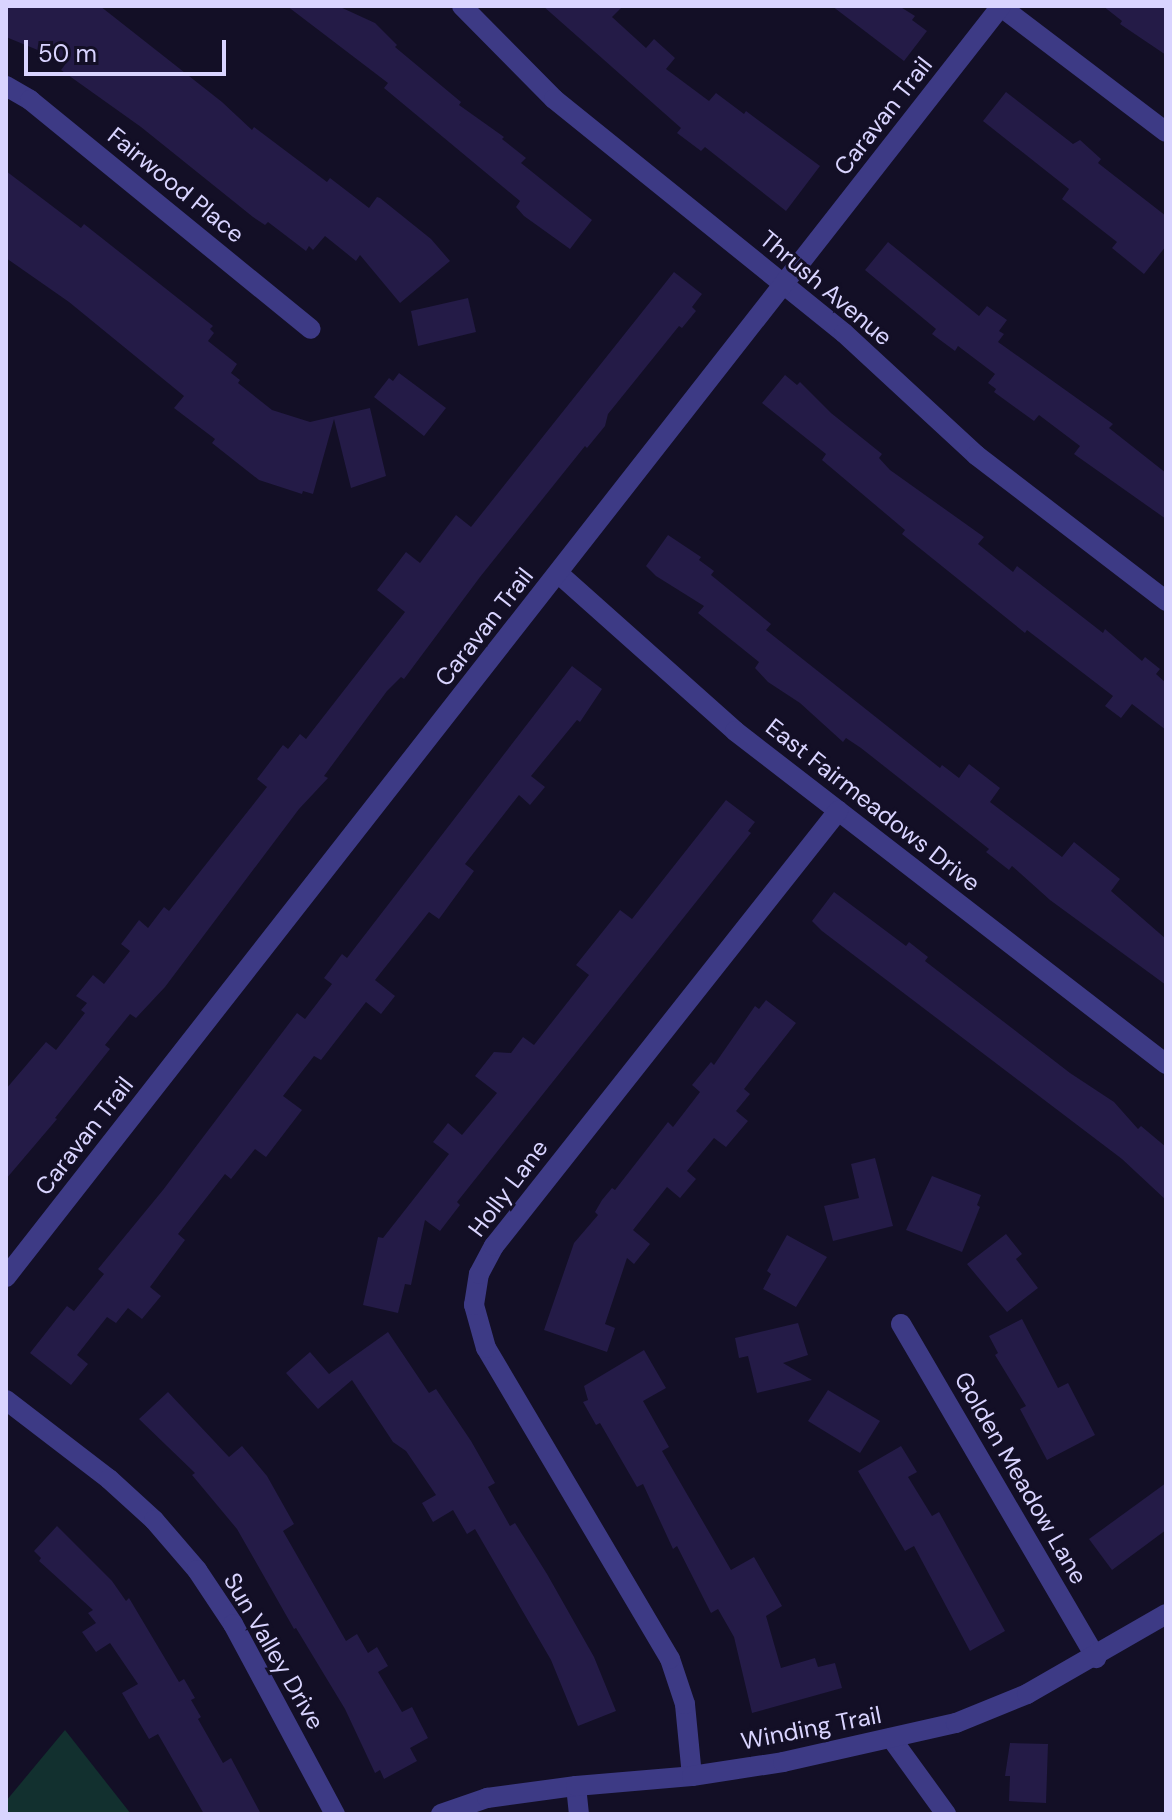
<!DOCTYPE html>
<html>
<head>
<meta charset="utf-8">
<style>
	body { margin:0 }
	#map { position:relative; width:1172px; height:1820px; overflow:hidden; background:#130f26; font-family:"DM Sans",sans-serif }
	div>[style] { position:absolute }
	.green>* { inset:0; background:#12302f }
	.building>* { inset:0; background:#241b47 }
	.minor>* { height:20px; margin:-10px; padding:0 10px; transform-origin:10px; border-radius:10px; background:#3d3a85 }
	span { translate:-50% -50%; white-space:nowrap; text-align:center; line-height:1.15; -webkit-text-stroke:6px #130f26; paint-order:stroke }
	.street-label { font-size:24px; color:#d9d4ff }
	.frame { position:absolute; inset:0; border:8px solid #d9d4ff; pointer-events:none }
	.scale { position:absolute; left:24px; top:40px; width:202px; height:36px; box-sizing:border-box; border:4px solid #d9d4ff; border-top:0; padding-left:10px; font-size:24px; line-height:28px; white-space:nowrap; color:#d9d4ff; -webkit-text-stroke:6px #130f26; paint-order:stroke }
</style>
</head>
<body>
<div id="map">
	<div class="green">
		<div style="clip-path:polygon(65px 1730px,131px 1814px,6px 1814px,6px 1801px)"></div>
	</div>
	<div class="building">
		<div style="clip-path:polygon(6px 6px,100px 6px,222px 102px,252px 130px,254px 127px,327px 182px,330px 178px,369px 208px,377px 197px,380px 198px,431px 239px,450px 261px,400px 303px,360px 255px,356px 261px,325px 236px,313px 250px,309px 246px,306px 251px,268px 222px,265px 225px,253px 217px,141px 127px,61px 70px,67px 62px,6px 37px)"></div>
		<div style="clip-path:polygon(287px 6px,338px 6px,375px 23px,397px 45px,395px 47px,461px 102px,459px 105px,504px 137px,502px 139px,526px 158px,521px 163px,592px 220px,570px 249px,524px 216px,516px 207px,520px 201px,384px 88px,388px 83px)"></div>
		<div style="clip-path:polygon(543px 6px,623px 6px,612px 17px,646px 48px,654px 39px,675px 58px,666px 69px,709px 101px,716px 93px,744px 114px,746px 111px,820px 166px,786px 211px,705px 147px,701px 151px,677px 133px,681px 128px)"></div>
		<div style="clip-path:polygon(832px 6px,899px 6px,915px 16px,912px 20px,927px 31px,904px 61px)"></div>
		<div style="clip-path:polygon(1103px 6px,1166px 6px,1166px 55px,1120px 24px,1122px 21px)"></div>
		<div style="clip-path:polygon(1006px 92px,1073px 144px,1080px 140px,1101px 159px,1098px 163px,1166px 216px,1166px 246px,1144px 274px,1112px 248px,1117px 242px,1062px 199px,1069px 189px,983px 121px)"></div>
		<div style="clip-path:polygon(6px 171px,81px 228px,84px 224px,213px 326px,210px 329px,214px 333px,208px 341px,237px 364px,231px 373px,240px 380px,238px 383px,272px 410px,310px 422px,370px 408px,386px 476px,351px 488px,334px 419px,313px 494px,303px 491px,302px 494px,259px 480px,212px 443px,215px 439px,174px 408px,184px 396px,69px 302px,6px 258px)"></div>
		<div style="clip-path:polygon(888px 242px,979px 316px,987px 306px,1007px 320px,999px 331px,1004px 334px,998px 342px,1113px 424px,1109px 428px,1166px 473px,1166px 519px,1074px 454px,1080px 446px,1039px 415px,1034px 421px,994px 392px,996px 389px,988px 383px,995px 374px,958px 346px,955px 351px,932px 334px,936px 329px,865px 270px)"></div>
		<div style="clip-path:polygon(674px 272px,702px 294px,692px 307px,696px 311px,682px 328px,679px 326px,608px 414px,605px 426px,587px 448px,585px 446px,480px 577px,404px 679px,401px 677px,387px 691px,324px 776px,328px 778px,299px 809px,165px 987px,136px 1018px,130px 1014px,105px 1045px,110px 1049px,55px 1118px,57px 1119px,6px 1179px,6px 1089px,46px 1042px,56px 1050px,85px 1013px,81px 1010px,87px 1003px,76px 996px,93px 975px,104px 984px,130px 951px,121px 944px,139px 920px,148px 928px,164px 907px,169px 911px,267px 787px,257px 779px,283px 745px,288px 749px,300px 734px,306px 739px,405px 612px,377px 590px,406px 552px,420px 563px,456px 515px,471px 527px)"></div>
		<div style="clip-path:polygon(468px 298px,476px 332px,418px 346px,411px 311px)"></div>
		<div style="clip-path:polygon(399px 373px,446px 408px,424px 436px,374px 397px,389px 378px,393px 381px)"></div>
		<div style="clip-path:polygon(785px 375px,797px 385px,800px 382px,831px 413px,882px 454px,879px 458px,890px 470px,984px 537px,978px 544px,1013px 572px,1017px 566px,1103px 633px,1105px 629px,1142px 661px,1145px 657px,1160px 669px,1156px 674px,1166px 683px,1166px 730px,1132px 704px,1121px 718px,1105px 706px,1113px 696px,1027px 630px,1025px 633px,902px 534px,905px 530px,822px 460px,826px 454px,762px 403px)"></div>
		<div style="clip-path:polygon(668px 535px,701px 557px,699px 560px,714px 571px,711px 575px,771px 624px,766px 630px,940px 768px,942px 765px,959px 778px,969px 764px,1000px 788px,990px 802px,1062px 857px,1074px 842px,1120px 879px,1111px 891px,1166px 939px,1166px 985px,1050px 900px,1012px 866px,1009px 870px,986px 852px,989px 849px,979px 841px,861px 748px,846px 738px,843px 742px,800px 703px,768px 682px,755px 668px,759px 662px,698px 613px,704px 606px,656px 576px,646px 566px)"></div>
		<div style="clip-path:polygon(572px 666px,602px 689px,580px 722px,577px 720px,531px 776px,545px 787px,530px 805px,519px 795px,465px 864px,474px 871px,439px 919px,429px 912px,375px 980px,395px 996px,381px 1014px,366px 1002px,321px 1060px,314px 1056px,283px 1096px,302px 1110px,266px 1157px,255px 1149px,231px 1179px,225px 1174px,178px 1234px,185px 1240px,150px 1287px,161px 1296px,142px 1319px,128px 1308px,116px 1323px,107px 1317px,77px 1355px,88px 1364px,71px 1385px,30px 1353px,67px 1306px,74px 1311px,104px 1274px,98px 1269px,163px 1190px,297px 1013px,305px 1019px,332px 984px,324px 978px,342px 954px,347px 958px)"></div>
		<div style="clip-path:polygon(726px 800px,755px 822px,748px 831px,751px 833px,457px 1202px,460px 1205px,440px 1231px,425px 1220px,411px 1285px,405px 1284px,398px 1313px,363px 1305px,378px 1237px,383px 1238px,449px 1154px,433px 1142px,448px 1123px,462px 1135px,497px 1093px,475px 1076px,494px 1052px,511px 1053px,523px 1037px,534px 1045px,589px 975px,576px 965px,620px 910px,632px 919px)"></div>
		<div style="clip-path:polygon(834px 892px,906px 946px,909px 942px,928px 957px,925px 961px,1070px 1073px,1114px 1102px,1138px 1129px,1141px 1126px,1166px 1147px,1166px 1200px,1122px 1159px,822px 931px,812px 921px)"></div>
		<div style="clip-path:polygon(766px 1000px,796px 1023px,744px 1089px,750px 1094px,736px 1111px,748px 1121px,726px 1147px,714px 1138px,687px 1171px,696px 1179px,680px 1198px,667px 1187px,633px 1230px,650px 1244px,634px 1264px,627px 1258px,605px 1324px,615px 1328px,607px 1352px,544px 1330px,574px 1243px,598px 1215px,595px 1212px,602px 1200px,612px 1188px,615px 1190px,668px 1122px,673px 1127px,700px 1092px,692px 1085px,711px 1062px,714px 1065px,755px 1006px,759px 1009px)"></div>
		<div style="clip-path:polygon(875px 1158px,893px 1226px,833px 1241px,824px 1206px,859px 1198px,851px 1164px)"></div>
		<div style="clip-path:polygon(932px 1176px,981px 1195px,977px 1205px,980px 1207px,962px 1252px,906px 1230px)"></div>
		<div style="clip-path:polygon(1006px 1234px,1022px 1254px,1016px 1259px,1038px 1288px,1007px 1312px,967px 1264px)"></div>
		<div style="clip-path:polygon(787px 1235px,827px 1257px,796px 1307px,763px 1289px,771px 1274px,767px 1271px)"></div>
		<div style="clip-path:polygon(1022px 1319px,1058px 1388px,1068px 1383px,1095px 1435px,1047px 1460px,1020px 1409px,1026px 1406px,995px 1355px,998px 1353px,989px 1336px)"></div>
		<div style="clip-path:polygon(798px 1323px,808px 1355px,783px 1363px,812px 1380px,757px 1393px,748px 1356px,739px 1358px,735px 1338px)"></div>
		<div style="clip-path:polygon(388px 1332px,429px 1393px,436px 1389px,471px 1441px,495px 1483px,488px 1487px,510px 1526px,515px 1523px,547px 1574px,594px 1657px,616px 1711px,578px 1726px,551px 1660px,475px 1529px,467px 1534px,453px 1510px,433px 1522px,422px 1503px,436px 1495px,406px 1451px,393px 1442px,352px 1380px,318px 1409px,286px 1373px,310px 1352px,329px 1374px)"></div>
		<div style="clip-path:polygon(644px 1350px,666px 1388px,643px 1401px,669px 1447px,662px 1451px,731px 1570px,754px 1557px,782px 1606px,766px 1616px,781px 1668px,815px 1658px,818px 1667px,835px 1663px,842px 1688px,752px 1713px,734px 1637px,718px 1609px,711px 1613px,677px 1546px,673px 1549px,643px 1484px,637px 1487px,600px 1423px,596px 1425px,583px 1402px,588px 1400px,584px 1386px)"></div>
		<div style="clip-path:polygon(828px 1390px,880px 1421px,860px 1453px,808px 1421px)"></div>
		<div style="clip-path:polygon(168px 1392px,229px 1457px,242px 1446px,267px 1476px,294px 1524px,283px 1531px,346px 1641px,357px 1634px,368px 1653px,377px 1647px,388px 1666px,378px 1672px,402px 1712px,412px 1707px,428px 1738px,410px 1748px,417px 1761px,384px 1779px,380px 1770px,375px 1773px,345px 1709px,296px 1628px,294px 1629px,237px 1529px,192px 1475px,195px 1473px,139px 1419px)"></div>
		<div style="clip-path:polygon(901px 1446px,917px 1472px,908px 1477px,932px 1516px,939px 1512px,1005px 1631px,970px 1651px,914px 1546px,905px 1551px,858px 1471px)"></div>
		<div style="clip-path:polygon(1166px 1483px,1166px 1530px,1112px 1570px,1089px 1539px)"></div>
		<div style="clip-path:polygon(57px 1526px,112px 1581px,126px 1601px,129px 1598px,179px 1682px,184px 1679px,195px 1698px,191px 1700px,201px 1717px,198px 1719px,223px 1763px,231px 1758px,261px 1814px,204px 1814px,158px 1734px,149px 1739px,122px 1693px,138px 1684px,110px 1643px,96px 1652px,82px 1632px,96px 1623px,88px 1613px,93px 1610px,39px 1561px,41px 1558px,34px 1551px)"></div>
		<div style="clip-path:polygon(1010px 1743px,1048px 1744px,1046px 1803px,1009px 1801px,1010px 1776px,1005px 1776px)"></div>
	</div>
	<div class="minor">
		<div style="left:462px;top:6px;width:131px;rotate:45.3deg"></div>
		<div style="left:554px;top:99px;width:373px;rotate:38.9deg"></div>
		<div style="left:844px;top:333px;width:180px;rotate:42.7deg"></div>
		<div style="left:976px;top:455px;width:240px;rotate:37.5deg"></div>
		<div style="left:1000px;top:6px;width:208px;rotate:37.2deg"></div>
		<div style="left:6px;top:86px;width:28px;rotate:30deg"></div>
		<div style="left:30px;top:100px;width:362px;rotate:39.2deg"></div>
		<div style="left:559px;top:574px;width:236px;rotate:41.7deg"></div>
		<div style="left:735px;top:731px;width:545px;rotate:37.69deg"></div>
		<div style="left:6px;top:1277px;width:1614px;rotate:-51.94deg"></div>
		<div style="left:901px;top:1324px;width:387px;rotate:59.7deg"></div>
		<div style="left:6px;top:1400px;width:130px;rotate:37.5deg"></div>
		<div style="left:109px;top:1479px;width:61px;rotate:42.3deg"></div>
		<div style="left:154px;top:1520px;width:66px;rotate:49.3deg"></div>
		<div style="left:197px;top:1570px;width:65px;rotate:56.3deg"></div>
		<div style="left:233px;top:1624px;width:216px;rotate:61.8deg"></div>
		<div style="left:891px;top:1738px;width:94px;rotate:54.1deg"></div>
		<div style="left:692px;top:1776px;width:72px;rotate:-95.6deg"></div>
		<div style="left:685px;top:1704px;width:47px;rotate:-108.4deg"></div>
		<div style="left:670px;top:1659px;width:361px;rotate:-120.6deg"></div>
		<div style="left:486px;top:1348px;width:45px;rotate:-105.6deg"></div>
		<div style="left:474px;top:1305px;width:31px;rotate:-81deg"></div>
		<div style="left:479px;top:1274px;width:32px;rotate:-62deg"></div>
		<div style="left:494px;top:1246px;width:555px;rotate:-51.66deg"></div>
		<div style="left:576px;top:1786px;width:28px;rotate:84deg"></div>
		<div style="left:441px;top:1814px;width:49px;rotate:-19.2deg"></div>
		<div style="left:487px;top:1798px;width:90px;rotate:-7.7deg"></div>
		<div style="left:576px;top:1786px;width:116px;rotate:-4.9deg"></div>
		<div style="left:692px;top:1776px;width:92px;rotate:-8.7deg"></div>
		<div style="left:783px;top:1762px;width:177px;rotate:-12.7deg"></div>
		<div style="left:956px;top:1723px;width:77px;rotate:-22.2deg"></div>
		<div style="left:1027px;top:1694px;width:160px;rotate:-29.9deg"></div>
	</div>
	<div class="street-label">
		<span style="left:883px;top:116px;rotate:-52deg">Caravan Trail</span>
		<span style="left:176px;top:185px;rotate:39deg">Fairwood Place</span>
		<span style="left:826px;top:288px;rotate:40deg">Thrush Avenue</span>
		<span style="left:484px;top:627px;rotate:-52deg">Caravan Trail</span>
		<span style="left:873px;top:805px;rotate:38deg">East Fairmeadows Drive</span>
		<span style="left:84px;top:1136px;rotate:-52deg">Caravan Trail</span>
		<span style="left:508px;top:1188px;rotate:-53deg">Holly Lane</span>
		<span style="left:1021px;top:1478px;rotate:60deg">Golden Meadow Lane</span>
		<span style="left:274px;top:1651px;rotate:60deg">Sun Valley Drive</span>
		<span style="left:811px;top:1728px;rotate:-11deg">Winding Trail</span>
	</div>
	<div class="frame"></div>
	<div class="scale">50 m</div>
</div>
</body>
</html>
